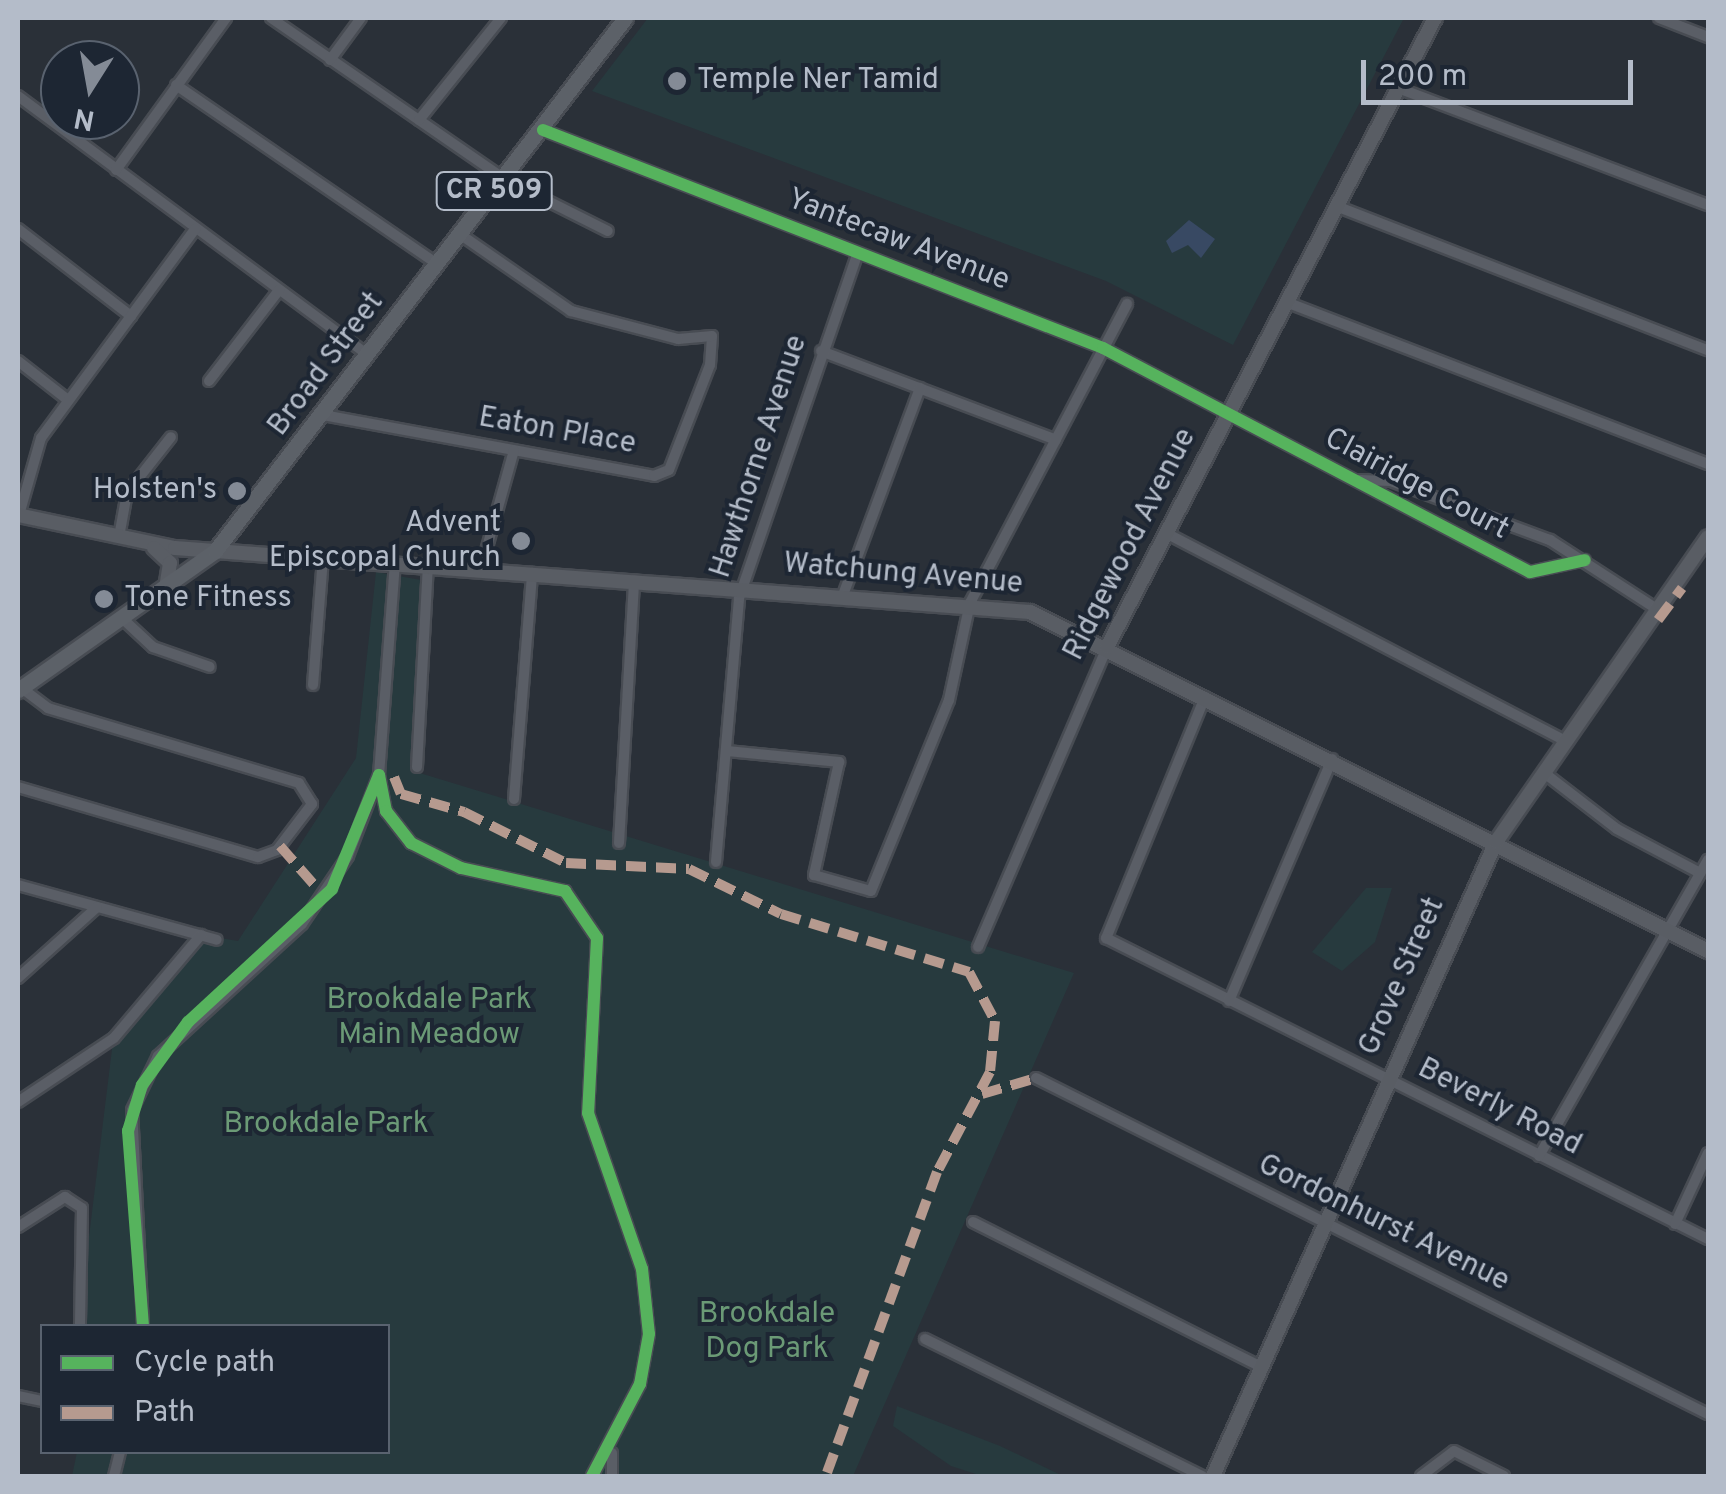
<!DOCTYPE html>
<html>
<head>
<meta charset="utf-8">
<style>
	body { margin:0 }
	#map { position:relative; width:1726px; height:1494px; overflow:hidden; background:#2a3038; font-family:Overpass,sans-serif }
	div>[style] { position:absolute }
	.green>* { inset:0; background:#273a3e }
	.water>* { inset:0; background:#384963 }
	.roads { filter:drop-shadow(2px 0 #484c53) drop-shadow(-2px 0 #484c53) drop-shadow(0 2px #484c53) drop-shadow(0 -2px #484c53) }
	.street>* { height:10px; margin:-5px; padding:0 5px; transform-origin:5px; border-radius:5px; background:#5a5e66 }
	.secondary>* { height:14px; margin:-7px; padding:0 7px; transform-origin:7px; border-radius:7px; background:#595d64 }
	.primary>* { height:15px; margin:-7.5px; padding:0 7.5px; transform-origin:7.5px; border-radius:7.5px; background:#5c6168 }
	.quiet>* { height:10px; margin-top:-5px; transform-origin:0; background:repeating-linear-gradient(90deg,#b69a8f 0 20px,transparent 0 30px) }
	.cycleway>* { height:12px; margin:-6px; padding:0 6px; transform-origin:6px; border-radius:6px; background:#56b35d }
	.dots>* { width:28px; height:28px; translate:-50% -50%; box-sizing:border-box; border:5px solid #1d2633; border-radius:50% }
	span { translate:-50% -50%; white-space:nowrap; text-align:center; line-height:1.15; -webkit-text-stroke:8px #1d2633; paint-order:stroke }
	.shield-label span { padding:2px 8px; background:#1d2633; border:2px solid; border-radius:8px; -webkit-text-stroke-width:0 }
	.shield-label { font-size:28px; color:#b4bcc9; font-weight:700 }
	.poi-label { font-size:30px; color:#b4bcc9 }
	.left { translate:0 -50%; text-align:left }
	.right { translate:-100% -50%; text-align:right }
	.street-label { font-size:30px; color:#b4bcc9 }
	.park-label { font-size:30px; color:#6b9a76 }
	.frame { position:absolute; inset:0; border:20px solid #b4bcc9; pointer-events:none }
	.legend { position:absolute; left:40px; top:1324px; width:350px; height:130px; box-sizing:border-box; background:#1d2633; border:2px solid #59626f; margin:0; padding:12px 18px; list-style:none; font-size:30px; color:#b4bcc9 }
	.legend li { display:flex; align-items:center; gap:20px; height:50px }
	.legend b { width:50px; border:2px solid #59626f }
	.north { position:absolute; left:40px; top:40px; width:100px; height:100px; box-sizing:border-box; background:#1d2633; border:2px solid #59626f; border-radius:50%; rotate:191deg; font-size:28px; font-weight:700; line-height:40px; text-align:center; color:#b4bcc9 }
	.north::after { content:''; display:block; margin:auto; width:35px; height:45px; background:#848b96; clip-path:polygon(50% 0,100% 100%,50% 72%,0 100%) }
	.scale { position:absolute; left:1361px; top:60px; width:272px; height:45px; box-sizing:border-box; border:5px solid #b4bcc9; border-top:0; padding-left:12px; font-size:30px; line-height:35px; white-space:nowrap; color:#b4bcc9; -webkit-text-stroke:8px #1d2633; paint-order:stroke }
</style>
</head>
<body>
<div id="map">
	<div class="green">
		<div style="clip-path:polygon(648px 18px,1404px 18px,1233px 345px,1106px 281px,592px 91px)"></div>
		<div style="clip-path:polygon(376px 572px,421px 580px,410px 770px,1074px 973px,853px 1476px,72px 1476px,77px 1452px,388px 1452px,388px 1326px,78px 1326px,114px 1033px,208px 936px,238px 941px,356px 758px)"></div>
		<div style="clip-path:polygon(1366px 888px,1392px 888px,1375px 942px,1342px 971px,1312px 952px)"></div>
		<div style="clip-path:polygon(897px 1406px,1000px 1446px,1063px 1476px,982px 1476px,951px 1466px,893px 1426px)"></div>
	</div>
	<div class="water">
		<div style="clip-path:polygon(1189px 220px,1215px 239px,1201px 258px,1188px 245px,1172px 253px,1166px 241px)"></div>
	</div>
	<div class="roads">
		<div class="street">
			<div style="left:271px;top:18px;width:283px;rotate:34.6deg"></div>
			<div style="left:504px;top:179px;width:116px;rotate:26.6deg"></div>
			<div style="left:1659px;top:18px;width:53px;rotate:21.2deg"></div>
			<div style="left:330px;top:60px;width:52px;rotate:-53.6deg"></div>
			<div style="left:176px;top:85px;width:316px;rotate:34.4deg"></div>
			<div style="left:1398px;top:88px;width:331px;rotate:20.7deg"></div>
			<div style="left:18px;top:96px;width:435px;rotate:36.5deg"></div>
			<div style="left:419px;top:120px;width:131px;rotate:-51.2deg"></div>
			<div style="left:543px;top:130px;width:601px;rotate:21.27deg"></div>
			<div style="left:1103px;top:348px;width:482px;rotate:27.7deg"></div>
			<div style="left:1530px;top:572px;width:56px;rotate:-12.3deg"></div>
			<div style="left:116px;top:170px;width:188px;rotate:-54.1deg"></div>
			<div style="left:1336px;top:206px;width:399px;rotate:21.2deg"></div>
			<div style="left:18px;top:229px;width:143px;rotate:37.6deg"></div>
			<div style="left:1286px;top:302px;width:452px;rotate:21deg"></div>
			<div style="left:821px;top:351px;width:251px;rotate:20.7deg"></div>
			<div style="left:18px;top:361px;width:63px;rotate:38deg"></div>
			<div style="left:209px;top:381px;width:115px;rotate:-52.4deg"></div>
			<div style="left:323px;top:415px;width:337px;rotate:10.4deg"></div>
			<div style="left:654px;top:476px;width:16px;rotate:-22deg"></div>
			<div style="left:669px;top:470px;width:113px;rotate:-68.7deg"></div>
			<div style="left:710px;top:365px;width:29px;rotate:-86deg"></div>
			<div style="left:712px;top:336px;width:34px;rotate:175deg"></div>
			<div style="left:678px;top:339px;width:111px;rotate:-165.3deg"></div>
			<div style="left:571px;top:311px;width:135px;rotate:-145.3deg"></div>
			<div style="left:1359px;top:480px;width:32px;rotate:2deg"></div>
			<div style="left:1391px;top:481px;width:170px;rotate:20.4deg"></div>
			<div style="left:1550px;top:540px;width:129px;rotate:32.9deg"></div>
			<div style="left:19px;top:515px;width:80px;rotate:-74.1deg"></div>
			<div style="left:41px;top:438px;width:260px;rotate:-53.6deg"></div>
			<div style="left:1166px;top:533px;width:449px;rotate:27.5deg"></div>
			<div style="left:119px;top:537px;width:45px;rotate:-79.7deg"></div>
			<div style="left:127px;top:493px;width:71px;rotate:-51.8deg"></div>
			<div style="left:481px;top:569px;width:123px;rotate:-74.5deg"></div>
			<div style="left:843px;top:595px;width:221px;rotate:-69.6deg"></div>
			<div style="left:124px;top:620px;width:40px;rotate:43deg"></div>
			<div style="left:153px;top:647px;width:60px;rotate:19.3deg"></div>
			<div style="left:313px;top:685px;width:127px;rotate:-85.5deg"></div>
			<div style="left:1205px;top:697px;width:261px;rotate:112.3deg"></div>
			<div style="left:1106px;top:938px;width:673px;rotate:26.57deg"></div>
			<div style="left:727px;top:751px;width:113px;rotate:5.6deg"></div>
			<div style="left:839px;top:762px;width:116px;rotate:102.5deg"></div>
			<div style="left:814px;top:875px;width:59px;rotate:15.7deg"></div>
			<div style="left:871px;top:891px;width:206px;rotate:-67.8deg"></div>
			<div style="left:949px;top:700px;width:99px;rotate:-77.8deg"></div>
			<div style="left:970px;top:603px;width:338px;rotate:-62.3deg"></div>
			<div style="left:417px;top:767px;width:202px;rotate:-86.9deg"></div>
			<div style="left:1543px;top:772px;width:93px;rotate:37.6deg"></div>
			<div style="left:1617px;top:829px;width:94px;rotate:27.9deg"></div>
			<div style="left:379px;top:775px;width:37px;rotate:79deg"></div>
			<div style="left:386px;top:811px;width:41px;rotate:52deg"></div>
			<div style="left:411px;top:843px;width:56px;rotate:26.6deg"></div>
			<div style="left:461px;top:868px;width:107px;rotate:12.5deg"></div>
			<div style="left:565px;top:891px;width:57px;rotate:55.8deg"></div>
			<div style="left:597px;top:938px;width:175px;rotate:92.9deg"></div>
			<div style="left:588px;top:1113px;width:165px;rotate:70.9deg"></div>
			<div style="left:642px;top:1269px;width:65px;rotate:83.9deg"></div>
			<div style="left:649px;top:1334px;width:51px;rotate:100.2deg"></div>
			<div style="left:640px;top:1384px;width:104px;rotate:117.6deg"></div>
			<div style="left:18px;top:787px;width:250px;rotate:16.3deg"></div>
			<div style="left:258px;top:857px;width:20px;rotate:-20deg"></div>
			<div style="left:277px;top:850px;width:58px;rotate:-52.7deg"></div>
			<div style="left:312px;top:804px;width:25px;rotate:-122deg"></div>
			<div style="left:299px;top:783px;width:262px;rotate:-163.4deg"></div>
			<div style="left:48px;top:708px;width:34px;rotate:-143deg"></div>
			<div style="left:514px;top:799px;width:227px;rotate:-85.4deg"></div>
			<div style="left:619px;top:843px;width:263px;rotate:-86.7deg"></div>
			<div style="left:716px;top:862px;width:265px;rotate:-85deg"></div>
			<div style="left:739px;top:598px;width:365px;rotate:-71deg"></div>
			<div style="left:18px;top:885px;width:206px;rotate:15.4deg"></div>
			<div style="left:978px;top:947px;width:326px;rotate:-66.7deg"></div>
			<div style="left:18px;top:978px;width:106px;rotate:-41.9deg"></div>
			<div style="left:1229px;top:1001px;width:263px;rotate:-66.9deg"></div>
			<div style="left:1036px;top:1078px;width:751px;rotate:26.57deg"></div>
			<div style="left:18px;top:1102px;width:115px;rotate:-33.7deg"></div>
			<div style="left:114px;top:1038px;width:135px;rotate:-49.8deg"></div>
			<div style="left:1539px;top:1156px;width:341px;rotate:-60.3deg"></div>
			<div style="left:973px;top:1222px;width:320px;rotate:26.7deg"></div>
			<div style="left:1675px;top:1224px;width:78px;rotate:-65.1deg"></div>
			<div style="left:18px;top:1227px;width:56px;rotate:-32.6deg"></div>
			<div style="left:65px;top:1197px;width:20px;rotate:33deg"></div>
			<div style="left:82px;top:1208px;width:118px;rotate:91deg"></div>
			<div style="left:143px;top:1326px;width:216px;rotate:-92.9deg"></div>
			<div style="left:132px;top:1110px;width:60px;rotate:-64.3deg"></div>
			<div style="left:158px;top:1056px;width:195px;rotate:-42.5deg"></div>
			<div style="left:302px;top:924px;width:82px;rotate:-55.9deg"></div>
			<div style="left:348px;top:856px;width:87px;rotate:-69.1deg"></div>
			<div style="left:379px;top:775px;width:213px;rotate:-85.7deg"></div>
			<div style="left:925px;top:1339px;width:309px;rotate:26.3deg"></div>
			<div style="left:18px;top:1396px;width:25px;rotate:12deg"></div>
			<div style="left:612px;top:1453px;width:23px;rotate:90deg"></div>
			<div style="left:114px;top:1476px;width:25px;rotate:-76deg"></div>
			<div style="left:1421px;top:1476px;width:41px;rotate:-37.1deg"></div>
			<div style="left:1454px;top:1451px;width:56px;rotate:26.6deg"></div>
		</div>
		<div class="secondary">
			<div style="left:18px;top:515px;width:160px;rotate:11.9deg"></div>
			<div style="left:175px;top:548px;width:857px;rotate:4.28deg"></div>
			<div style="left:1030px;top:612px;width:758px;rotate:26.57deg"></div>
			<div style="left:154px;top:548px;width:22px;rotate:43deg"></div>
			<div style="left:170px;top:563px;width:25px;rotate:99deg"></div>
			<div style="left:1107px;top:647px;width:709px;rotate:-62.46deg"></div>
			<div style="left:1213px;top:1476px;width:694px;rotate:-65.95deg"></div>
			<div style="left:1496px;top:842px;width:371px;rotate:-55.2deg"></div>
		</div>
		<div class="primary">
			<div style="left:18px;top:690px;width:241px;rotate:-35.2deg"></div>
			<div style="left:215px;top:551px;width:672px;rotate:-52.43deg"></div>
		</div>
	</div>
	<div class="quiet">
		<div style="left:1658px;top:620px;width:40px;rotate:-53deg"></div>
		<div style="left:394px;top:777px;width:18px;rotate:68deg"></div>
		<div style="left:401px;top:794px;width:66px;rotate:15.9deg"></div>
		<div style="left:464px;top:812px;width:114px;rotate:26.6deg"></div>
		<div style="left:566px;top:863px;width:123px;rotate:2.8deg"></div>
		<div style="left:689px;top:869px;width:102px;rotate:26.1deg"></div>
		<div style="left:781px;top:914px;width:197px;rotate:17.1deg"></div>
		<div style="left:969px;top:972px;width:55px;rotate:62deg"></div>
		<div style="left:995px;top:1021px;width:51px;rotate:95.6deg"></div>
		<div style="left:990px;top:1072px;width:113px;rotate:117.9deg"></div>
		<div style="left:937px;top:1172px;width:324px;rotate:110.1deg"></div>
		<div style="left:280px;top:846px;width:55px;rotate:48.7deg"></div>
		<div style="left:982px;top:1094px;width:56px;rotate:-16.5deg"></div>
	</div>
	<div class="cycleway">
		<div style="left:543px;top:130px;width:601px;rotate:21.27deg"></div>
		<div style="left:1103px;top:348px;width:482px;rotate:27.7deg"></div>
		<div style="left:1530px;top:572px;width:56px;rotate:-12.3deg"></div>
		<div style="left:379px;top:775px;width:37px;rotate:79deg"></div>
		<div style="left:386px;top:811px;width:41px;rotate:52deg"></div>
		<div style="left:411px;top:843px;width:56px;rotate:26.6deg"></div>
		<div style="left:461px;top:868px;width:107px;rotate:12.5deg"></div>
		<div style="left:565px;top:891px;width:57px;rotate:55.8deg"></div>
		<div style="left:597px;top:938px;width:175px;rotate:92.9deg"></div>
		<div style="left:588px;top:1113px;width:165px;rotate:70.9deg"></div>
		<div style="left:642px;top:1269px;width:65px;rotate:83.9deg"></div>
		<div style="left:649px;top:1334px;width:51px;rotate:100.2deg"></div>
		<div style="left:640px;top:1384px;width:104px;rotate:117.6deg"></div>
		<div style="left:143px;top:1326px;width:196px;rotate:-94.4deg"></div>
		<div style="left:128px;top:1131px;width:48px;rotate:-73.1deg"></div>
		<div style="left:142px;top:1085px;width:78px;rotate:-53.9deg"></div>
		<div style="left:188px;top:1022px;width:196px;rotate:-42.7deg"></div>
		<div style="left:332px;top:889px;width:123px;rotate:-67.6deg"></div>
	</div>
	<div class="dots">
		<div style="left:677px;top:81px;background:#848b96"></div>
		<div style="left:237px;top:491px;background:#848b96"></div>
		<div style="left:521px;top:541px;background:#848b96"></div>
		<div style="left:104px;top:599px;background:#848b96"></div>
	</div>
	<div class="shield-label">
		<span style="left:494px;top:191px">CR 509</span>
	</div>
	<div class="poi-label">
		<span class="left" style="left:697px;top:81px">Temple Ner Tamid</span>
		<span class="right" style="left:217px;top:491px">Holsten's</span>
		<span class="right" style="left:501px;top:541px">Advent<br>Episcopal Church</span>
		<span class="left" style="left:124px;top:599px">Tone Fitness</span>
	</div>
	<div class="street-label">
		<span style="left:898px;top:241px;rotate:21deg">Yantecaw Avenue</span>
		<span style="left:327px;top:365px;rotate:-53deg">Broad Street</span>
		<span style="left:557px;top:432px;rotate:10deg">Eaton Place</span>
		<span style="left:760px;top:457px;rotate:-72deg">Hawthorne Avenue</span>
		<span style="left:1416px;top:485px;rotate:28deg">Clairidge Court</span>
		<span style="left:1131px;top:545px;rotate:-63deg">Ridgewood Avenue</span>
		<span style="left:903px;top:575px;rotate:5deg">Watchung Avenue</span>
		<span style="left:1403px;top:977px;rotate:-66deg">Grove Street</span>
		<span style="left:1499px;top:1108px;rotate:27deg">Beverly Road</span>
		<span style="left:1383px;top:1224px;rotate:26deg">Gordonhurst Avenue</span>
	</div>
	<div class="park-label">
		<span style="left:429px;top:1018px">Brookdale Park<br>Main Meadow</span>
		<span style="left:326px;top:1125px">Brookdale Park</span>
		<span style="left:767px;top:1332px">Brookdale<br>Dog Park</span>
	</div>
	<div class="frame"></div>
	<ul class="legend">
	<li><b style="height:12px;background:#56b35d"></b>Cycle path</li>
	<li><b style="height:12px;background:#b69a8f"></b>Path</li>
	</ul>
	<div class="north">N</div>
	<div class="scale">200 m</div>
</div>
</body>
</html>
